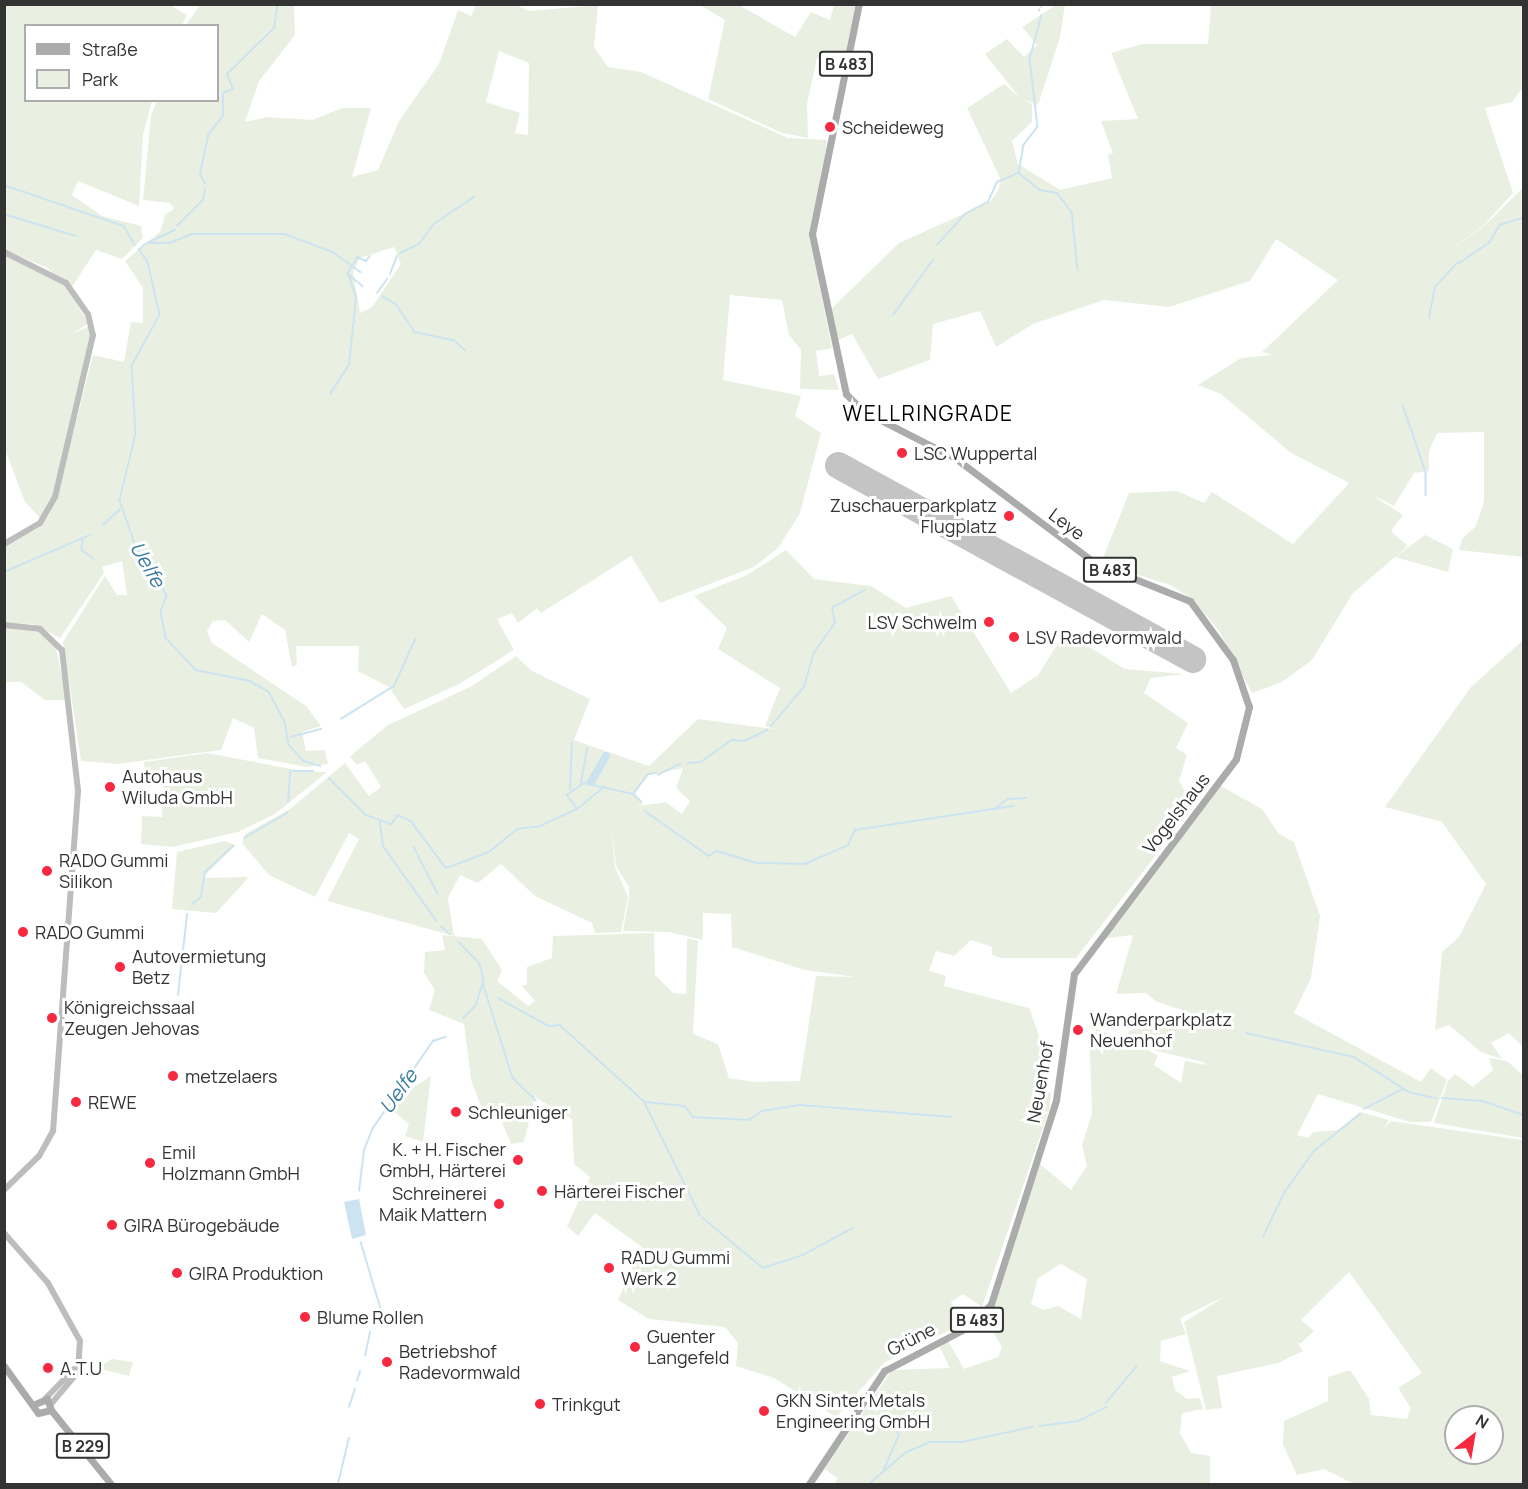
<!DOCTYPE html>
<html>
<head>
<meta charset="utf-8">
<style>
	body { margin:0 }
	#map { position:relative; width:1528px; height:1489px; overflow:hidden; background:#fff; font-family:Manrope,sans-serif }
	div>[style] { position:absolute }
	.green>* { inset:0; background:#eaf0e1 }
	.water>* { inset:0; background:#cce4f1 }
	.stream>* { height:1.5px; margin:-0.75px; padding:0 0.75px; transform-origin:0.75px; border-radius:0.75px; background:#cce4f1 }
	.river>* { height:8px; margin:-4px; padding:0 4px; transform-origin:4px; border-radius:4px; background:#cce4f1 }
	.runway>* { height:27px; margin:-13.5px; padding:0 13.5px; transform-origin:13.5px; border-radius:13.5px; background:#c4c4c4 }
	.secondary>* { height:6px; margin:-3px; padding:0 3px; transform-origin:3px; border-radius:3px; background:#bdbdbd }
	.primary>* { height:7px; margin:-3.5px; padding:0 3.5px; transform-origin:3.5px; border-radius:3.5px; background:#ababab }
	.dots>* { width:16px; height:16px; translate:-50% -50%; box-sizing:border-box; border:3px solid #fff; border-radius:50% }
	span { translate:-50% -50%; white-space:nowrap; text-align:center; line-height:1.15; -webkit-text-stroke:6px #fff; paint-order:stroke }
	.shield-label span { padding:2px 4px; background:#fff; border:2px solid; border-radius:4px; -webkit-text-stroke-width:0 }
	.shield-label { font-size:16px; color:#333; font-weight:700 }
	.poi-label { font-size:18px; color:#333 }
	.left { translate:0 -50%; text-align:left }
	.right { translate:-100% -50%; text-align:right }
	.street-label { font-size:18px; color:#333 }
	.water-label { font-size:20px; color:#377b9f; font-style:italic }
	.quarter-label { font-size:21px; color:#000; letter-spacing:1.5px }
	.frame { position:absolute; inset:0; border:6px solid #333; pointer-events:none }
	.legend { position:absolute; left:24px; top:24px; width:195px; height:78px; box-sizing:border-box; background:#fff; border:2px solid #adadad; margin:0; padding:8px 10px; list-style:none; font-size:18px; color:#333 }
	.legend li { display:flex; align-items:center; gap:12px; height:30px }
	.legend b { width:30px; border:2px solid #adadad }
	.north { position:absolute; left:1444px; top:1405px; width:60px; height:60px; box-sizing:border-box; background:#fff; border:2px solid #adadad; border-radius:50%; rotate:31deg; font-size:16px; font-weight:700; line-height:24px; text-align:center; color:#333 }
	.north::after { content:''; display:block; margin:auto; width:21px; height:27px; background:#f62941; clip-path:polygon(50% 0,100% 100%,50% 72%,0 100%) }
</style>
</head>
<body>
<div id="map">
	<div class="green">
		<div style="clip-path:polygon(4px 5px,170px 5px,187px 15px,182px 25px,26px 26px,26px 100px,152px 101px,143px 135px,139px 206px,78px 181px,72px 195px,102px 216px,141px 226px,143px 238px,122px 259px,96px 250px,72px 287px,45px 267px,5px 250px)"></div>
		<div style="clip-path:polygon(evenodd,200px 5px,294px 5px,295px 35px,259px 81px,245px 122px,268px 117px,312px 120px,342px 108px,371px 108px,352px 177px,378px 170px,399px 121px,439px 64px,458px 10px,471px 16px,476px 5px,516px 5px,529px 11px,598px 5px,594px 47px,608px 67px,641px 72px,788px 138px,827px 140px,812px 247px,832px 348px,816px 351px,819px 376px,834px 374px,839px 390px,800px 389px,801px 350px,789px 335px,782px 300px,730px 295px,723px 380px,801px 396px,795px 416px,821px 433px,800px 513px,779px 547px,754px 567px,660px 603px,631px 556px,541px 613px,537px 608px,518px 623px,512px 613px,497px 619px,514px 650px,459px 684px,404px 709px,389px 687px,358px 671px,359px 646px,296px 646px,297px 665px,292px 667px,285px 630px,262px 614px,249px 642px,225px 620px,213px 621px,207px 631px,212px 643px,306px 706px,321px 726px,302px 732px,306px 751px,325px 750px,328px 764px,307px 767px,258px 758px,254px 728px,233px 718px,221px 750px,117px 764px,81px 761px,63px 642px,105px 576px,117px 595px,127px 595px,122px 561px,102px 567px,104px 573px,60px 638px,33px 624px,5px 623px,4px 546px,35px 529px,57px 497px,93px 355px,124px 362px,131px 322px,143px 323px,143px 288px,125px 261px,160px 232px,165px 215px,174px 209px,170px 203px,143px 200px,151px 115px,157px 101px,218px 100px,218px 26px,186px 25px,200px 5px,499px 51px,529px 63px,528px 135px,515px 133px,520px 113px,486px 102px,499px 51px,200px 5px,394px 247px,401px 264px,372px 307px,360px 313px,353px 272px,360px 258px,394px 247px)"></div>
		<div style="clip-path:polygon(700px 5px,739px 5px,795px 37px,811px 12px,830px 20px,834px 5px,857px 5px,845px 62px,817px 58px,807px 104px,808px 138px,782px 133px,708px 99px,725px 20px)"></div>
		<div style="clip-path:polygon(1056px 5px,1065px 5px,1060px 37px,1038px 105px,1022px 99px,1032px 104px,1032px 122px,1012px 141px,1018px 164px,1060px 190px,1112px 178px,1108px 155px,1113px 153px,1101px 121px,1138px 119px,1111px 53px,1142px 44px,1208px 44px,1211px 5px,1523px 5px,1523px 87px,1512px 102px,1485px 108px,1513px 193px,1485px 224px,1431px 265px,1486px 224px,1523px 188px,1523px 557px,1459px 550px,1462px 539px,1476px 526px,1484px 501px,1484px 432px,1437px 433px,1429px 451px,1429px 471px,1414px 473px,1394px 506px,1291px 453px,1221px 394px,1198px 385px,1241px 358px,1273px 355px,1262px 352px,1338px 280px,1276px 239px,1250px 281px,1169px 307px,1104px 300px,1033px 324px,996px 347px,980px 311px,933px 324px,930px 360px,878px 379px,852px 334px,834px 342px,828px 312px,899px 243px,990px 202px,998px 191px,1001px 180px,967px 108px,1004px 84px,1019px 97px,985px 54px,1007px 39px,1024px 57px,1037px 45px,1022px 27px)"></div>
		<div style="clip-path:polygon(5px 254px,64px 285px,89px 323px,70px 335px,89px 326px,91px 333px,57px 488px,41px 519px,25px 502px,5px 449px)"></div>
		<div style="clip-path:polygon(1351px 481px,1403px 515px,1391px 531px,1408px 546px,1353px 593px,1312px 660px,1282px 682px,1252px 693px,1219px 631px,1191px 598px,1170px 585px,1101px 563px,1129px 493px,1177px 491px,1204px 503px,1212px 492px,1293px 544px)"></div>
		<div style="clip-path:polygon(1425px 535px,1453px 549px,1448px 572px,1395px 557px)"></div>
		<div style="clip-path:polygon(evenodd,786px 550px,814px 579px,871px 586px,906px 608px,951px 596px,1011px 693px,1038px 675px,1065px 632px,1125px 669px,1185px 674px,1151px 678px,1144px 693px,1188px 723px,1176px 748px,1187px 755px,1179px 781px,1194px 806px,1076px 958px,1001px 958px,992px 955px,992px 947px,971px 940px,954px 956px,936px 951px,929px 971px,946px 976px,944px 986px,1029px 1008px,1042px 1044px,1052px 1047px,1046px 1078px,1035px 1088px,1051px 1093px,1049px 1110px,982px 1307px,963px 1294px,951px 1302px,962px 1324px,885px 1362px,836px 1417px,774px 1378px,736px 1366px,738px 1343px,725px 1327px,649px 1319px,618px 1300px,642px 1247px,595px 1213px,578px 1236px,567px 1226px,590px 1177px,574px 1164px,572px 1119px,535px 1097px,524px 1142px,511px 1144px,498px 1112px,485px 1117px,471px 1080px,464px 1024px,429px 1010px,435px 990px,424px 973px,425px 952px,445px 950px,442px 935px,482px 939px,502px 970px,497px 981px,528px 1006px,535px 1001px,522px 986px,527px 984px,527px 967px,552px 958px,553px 936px,654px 933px,655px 975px,673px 993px,686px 994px,687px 938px,698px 941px,693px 1034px,718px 1044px,729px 1078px,754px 1082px,800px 1081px,816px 976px,855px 977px,805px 970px,732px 947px,731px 914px,703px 913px,703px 940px,669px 932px,623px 931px,629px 897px,629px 887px,616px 866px,612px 829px,615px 867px,628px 897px,621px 932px,595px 933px,592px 923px,535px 896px,501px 864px,478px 883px,460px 875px,448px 898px,454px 936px,327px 901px,359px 839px,349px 833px,315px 897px,269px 875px,242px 843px,245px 834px,290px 809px,345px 763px,369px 796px,381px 787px,365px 761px,357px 765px,350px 757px,355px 752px,388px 725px,472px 686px,516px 656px,532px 671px,590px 699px,574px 740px,649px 766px,698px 719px,774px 729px,765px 726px,780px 688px,718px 649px,727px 628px,694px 596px,747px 575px,786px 550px,683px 768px,676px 788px,690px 801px,682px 814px,666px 802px,639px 806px,643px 804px,635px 793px,649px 775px,683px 768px)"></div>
		<div style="clip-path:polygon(4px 626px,39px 630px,55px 643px,67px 700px,45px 700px,21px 682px,5px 682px)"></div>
		<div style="clip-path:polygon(1523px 640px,1523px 1047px,1509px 1033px,1491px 1043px,1502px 1059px,1481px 1052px,1449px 1025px,1435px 1030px,1442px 952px,1459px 937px,1486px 884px,1442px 822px,1385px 807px,1471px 687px)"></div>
		<div style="clip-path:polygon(207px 753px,302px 771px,327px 772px,275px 814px,238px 832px,173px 847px,141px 844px,142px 816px,162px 817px,163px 792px,162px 771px,145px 771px,144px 762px)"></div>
		<div style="clip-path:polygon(evenodd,1219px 785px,1262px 809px,1279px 834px,1294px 842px,1320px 916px,1311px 978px,1294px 1013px,1421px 1082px,1431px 1068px,1447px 1080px,1431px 1122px,1410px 1122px,1318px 1094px,1297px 1135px,1308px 1138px,1313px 1132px,1338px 1130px,1360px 1112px,1389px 1120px,1384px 1128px,1391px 1121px,1523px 1140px,1523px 1484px,1354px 1484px,1324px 1469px,1297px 1475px,1283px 1445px,1284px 1421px,1328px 1401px,1328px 1377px,1350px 1370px,1369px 1399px,1371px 1415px,1407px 1419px,1411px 1408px,1398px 1388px,1422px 1373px,1349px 1272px,1301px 1320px,1314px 1331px,1300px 1344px,1296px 1341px,1303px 1351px,1278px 1363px,1217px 1376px,1222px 1408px,1206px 1410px,1184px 1322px,1226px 1296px,1180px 1318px,1186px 1334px,1161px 1341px,1160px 1361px,1190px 1371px,1172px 1377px,1175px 1390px,1187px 1399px,1200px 1398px,1203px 1409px,1182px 1413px,1180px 1433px,1191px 1453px,1210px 1456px,1210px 1484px,834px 1484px,838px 1478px,824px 1469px,892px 1370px,950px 1368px,939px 1346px,948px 1341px,964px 1369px,998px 1357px,1002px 1347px,985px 1318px,996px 1301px,1040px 1164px,1071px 1190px,1087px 1166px,1082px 1145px,1092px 1114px,1089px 1025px,1125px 1042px,1129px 1031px,1150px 1023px,1208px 1024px,1198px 1015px,1157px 1002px,1146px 993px,1116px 994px,1133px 935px,1102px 939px,1219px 785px,1145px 1048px,1203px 1062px,1207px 1065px,1185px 1061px,1181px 1083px,1154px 1065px,1158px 1056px,1145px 1048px,1219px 785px,1061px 1264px,1087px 1279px,1081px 1319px,1058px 1306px,1044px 1310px,1031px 1304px,1038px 1278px,1061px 1264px,1219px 785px,1456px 1417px,1492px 1417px,1492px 1453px,1456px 1453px,1456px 1417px)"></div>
		<div style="clip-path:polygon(224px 841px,236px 845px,202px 878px,249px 877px,216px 913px,172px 909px,177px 852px)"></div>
		<div style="clip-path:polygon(1489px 1058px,1507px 1061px,1523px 1075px,1523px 1138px,1434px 1123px,1448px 1081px,1455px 1074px,1473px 1087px,1493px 1070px)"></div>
		<div style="clip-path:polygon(431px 1076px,423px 1142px,405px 1136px,409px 1124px,393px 1111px,399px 1097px)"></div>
		<div style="clip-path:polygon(112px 1359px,133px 1362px,129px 1376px,97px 1368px)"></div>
	</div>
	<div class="water">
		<div style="clip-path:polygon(359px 1199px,366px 1235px,352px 1239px,344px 1202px)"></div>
	</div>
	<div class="stream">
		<div style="left:1041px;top:7px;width:3px;rotate:-72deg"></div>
		<div style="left:1039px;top:11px;width:1px;rotate:-90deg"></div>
		<div style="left:1042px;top:15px;width:46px;rotate:105.3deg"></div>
		<div style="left:1030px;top:59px;width:68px;rotate:83.3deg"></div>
		<div style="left:1038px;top:127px;width:23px;rotate:128deg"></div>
		<div style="left:1024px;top:145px;width:28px;rotate:100deg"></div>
		<div style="left:1019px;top:173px;width:27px;rotate:39deg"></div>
		<div style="left:1040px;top:190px;width:17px;rotate:10deg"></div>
		<div style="left:1057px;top:193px;width:24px;rotate:52deg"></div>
		<div style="left:1072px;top:212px;width:58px;rotate:84.1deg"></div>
		<div style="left:205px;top:184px;width:11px;rotate:-117deg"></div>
		<div style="left:200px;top:174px;width:40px;rotate:-78deg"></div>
		<div style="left:208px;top:135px;width:24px;rotate:-52deg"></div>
		<div style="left:223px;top:116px;width:23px;rotate:-90deg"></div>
		<div style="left:223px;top:93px;width:11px;rotate:-22deg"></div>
		<div style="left:233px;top:89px;width:16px;rotate:-112deg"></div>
		<div style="left:227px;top:74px;width:66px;rotate:-44.4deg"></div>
		<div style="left:274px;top:28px;width:24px;rotate:-81deg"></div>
		<div style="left:4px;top:185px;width:127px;rotate:18.9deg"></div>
		<div style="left:124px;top:226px;width:22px;rotate:60deg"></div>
		<div style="left:4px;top:214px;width:75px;rotate:17deg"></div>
		<div style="left:177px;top:226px;width:37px;rotate:-45deg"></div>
		<div style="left:203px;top:200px;width:11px;rotate:-80deg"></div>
		<div style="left:147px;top:243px;width:22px"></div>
		<div style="left:169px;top:243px;width:26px;rotate:-21deg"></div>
		<div style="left:193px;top:234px;width:92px"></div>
		<div style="left:285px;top:234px;width:51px;rotate:20.6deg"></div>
		<div style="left:333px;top:252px;width:34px;rotate:36deg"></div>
		<div style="left:147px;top:243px;width:31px;rotate:-25deg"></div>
		<div style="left:937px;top:245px;width:42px;rotate:-47.9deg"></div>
		<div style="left:965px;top:214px;width:26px;rotate:-28deg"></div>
		<div style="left:988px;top:202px;width:22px;rotate:-66deg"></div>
		<div style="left:997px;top:182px;width:23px;rotate:-23deg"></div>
		<div style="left:139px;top:249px;width:16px;rotate:55deg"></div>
		<div style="left:148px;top:262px;width:54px;rotate:77.2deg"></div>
		<div style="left:160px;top:315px;width:58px;rotate:118.8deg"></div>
		<div style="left:132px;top:366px;width:68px;rotate:86.6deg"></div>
		<div style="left:136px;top:434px;width:68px;rotate:103.6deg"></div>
		<div style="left:120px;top:500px;width:53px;rotate:71.2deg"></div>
		<div style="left:137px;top:550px;width:18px;rotate:45deg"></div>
		<div style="left:150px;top:563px;width:37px;rotate:63deg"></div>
		<div style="left:167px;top:596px;width:17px;rotate:111deg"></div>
		<div style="left:161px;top:612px;width:26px;rotate:79deg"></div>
		<div style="left:166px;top:638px;width:44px;rotate:46.8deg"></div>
		<div style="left:196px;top:670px;width:55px;rotate:11.5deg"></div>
		<div style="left:250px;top:681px;width:22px;rotate:30deg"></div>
		<div style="left:269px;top:692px;width:34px;rotate:62deg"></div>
		<div style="left:285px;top:722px;width:23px;rotate:80deg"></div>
		<div style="left:289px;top:745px;width:22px;rotate:47deg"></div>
		<div style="left:304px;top:761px;width:17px;rotate:17deg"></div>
		<div style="left:139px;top:250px;width:8px;rotate:-45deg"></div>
		<div style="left:400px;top:253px;width:21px;rotate:-25deg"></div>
		<div style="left:419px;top:244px;width:26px;rotate:-53deg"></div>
		<div style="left:435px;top:223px;width:47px;rotate:-33.7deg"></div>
		<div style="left:1459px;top:263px;width:36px;rotate:-34deg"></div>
		<div style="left:1489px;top:243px;width:21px;rotate:-59deg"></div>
		<div style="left:1500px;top:225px;width:25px;rotate:-18deg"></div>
		<div style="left:353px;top:265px;width:9px;rotate:-63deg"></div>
		<div style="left:357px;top:257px;width:10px;rotate:24deg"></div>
		<div style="left:366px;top:261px;width:6px;rotate:-51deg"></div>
		<div style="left:351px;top:268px;width:7px;rotate:117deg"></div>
		<div style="left:348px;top:274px;width:19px;rotate:39deg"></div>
		<div style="left:390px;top:274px;width:19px;rotate:-69deg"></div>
		<div style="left:377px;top:293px;width:17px;rotate:-54deg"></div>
		<div style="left:382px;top:296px;width:16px;rotate:30deg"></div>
		<div style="left:396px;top:304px;width:34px;rotate:56deg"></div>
		<div style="left:415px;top:332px;width:40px;rotate:12deg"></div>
		<div style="left:454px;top:340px;width:15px;rotate:42deg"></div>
		<div style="left:893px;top:315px;width:68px;rotate:-54deg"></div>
		<div style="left:1429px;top:318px;width:32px;rotate:-79deg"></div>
		<div style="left:1435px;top:287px;width:33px;rotate:-47deg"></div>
		<div style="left:330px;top:394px;width:35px;rotate:-57deg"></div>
		<div style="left:349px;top:365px;width:67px;rotate:-84deg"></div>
		<div style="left:356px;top:298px;width:25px;rotate:-108deg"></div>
		<div style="left:1403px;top:405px;width:71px;rotate:71.1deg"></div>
		<div style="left:1426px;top:472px;width:23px;rotate:90deg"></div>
		<div style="left:103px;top:525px;width:23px;rotate:-43deg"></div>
		<div style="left:83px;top:539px;width:11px;rotate:95deg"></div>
		<div style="left:82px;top:550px;width:14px;rotate:36deg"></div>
		<div style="left:4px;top:572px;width:94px;rotate:-23.3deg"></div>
		<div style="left:341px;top:719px;width:62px;rotate:-31.9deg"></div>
		<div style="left:394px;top:686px;width:51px;rotate:-65.5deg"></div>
		<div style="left:771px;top:726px;width:51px;rotate:-49.8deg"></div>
		<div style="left:804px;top:687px;width:35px;rotate:-74deg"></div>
		<div style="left:814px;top:653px;width:37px;rotate:-55deg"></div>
		<div style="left:835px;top:623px;width:15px;rotate:-101deg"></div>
		<div style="left:832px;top:608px;width:37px;rotate:-29deg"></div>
		<div style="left:291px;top:737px;width:31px;rotate:-15deg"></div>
		<div style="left:688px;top:763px;width:13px;rotate:-4deg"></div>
		<div style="left:701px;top:762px;width:37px;rotate:-36deg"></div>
		<div style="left:731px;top:740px;width:13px;rotate:4deg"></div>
		<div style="left:744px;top:741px;width:26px;rotate:-25deg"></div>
		<div style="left:293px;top:771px;width:20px"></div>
		<div style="left:658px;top:775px;width:25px;rotate:-27deg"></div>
		<div style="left:329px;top:778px;width:52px;rotate:45deg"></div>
		<div style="left:366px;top:815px;width:27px;rotate:20deg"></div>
		<div style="left:391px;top:824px;width:11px;rotate:-52deg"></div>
		<div style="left:398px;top:815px;width:14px;rotate:25deg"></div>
		<div style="left:411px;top:821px;width:59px;rotate:53.3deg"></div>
		<div style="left:446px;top:868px;width:46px;rotate:-20.4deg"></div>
		<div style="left:489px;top:852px;width:36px;rotate:-39deg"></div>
		<div style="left:517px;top:829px;width:23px;rotate:-7deg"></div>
		<div style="left:540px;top:826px;width:41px;rotate:-24.7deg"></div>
		<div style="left:577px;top:809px;width:17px;rotate:-126deg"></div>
		<div style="left:567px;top:795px;width:21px;rotate:-35deg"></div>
		<div style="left:584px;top:783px;width:50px;rotate:12.7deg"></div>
		<div style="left:581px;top:783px;width:35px;rotate:-80deg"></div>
		<div style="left:570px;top:790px;width:47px;rotate:-87.6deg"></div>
		<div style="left:634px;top:793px;width:24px;rotate:-54deg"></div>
		<div style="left:648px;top:774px;width:8px;rotate:-7deg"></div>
		<div style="left:633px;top:794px;width:11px;rotate:41deg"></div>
		<div style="left:288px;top:802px;width:31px;rotate:-86deg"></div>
		<div style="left:577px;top:809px;width:35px;rotate:-39deg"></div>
		<div style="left:995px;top:809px;width:16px;rotate:-38deg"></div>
		<div style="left:1008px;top:799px;width:18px;rotate:-3deg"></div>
		<div style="left:645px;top:811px;width:78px;rotate:35.1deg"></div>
		<div style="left:709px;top:856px;width:9px;rotate:-32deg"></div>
		<div style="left:717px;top:851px;width:42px;rotate:16.7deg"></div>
		<div style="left:757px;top:863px;width:48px;rotate:1.2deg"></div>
		<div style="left:805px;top:864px;width:47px;rotate:-23.8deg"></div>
		<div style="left:848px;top:845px;width:17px;rotate:-65deg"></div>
		<div style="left:855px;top:830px;width:161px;rotate:-8.6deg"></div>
		<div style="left:380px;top:820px;width:27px;rotate:82deg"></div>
		<div style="left:384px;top:847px;width:90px;rotate:54.5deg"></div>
		<div style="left:244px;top:838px;width:50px;rotate:-30.2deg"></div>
		<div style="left:414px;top:847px;width:53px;rotate:62.9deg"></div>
		<div style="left:192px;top:904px;width:11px;rotate:-38deg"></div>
		<div style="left:201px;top:897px;width:25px;rotate:-81deg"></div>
		<div style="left:205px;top:872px;width:38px;rotate:-43deg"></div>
		<div style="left:441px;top:926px;width:12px;rotate:42deg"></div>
		<div style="left:459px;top:942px;width:30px;rotate:46deg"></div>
		<div style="left:480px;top:964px;width:16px;rotate:76deg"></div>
		<div style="left:484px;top:980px;width:27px;rotate:107deg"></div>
		<div style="left:476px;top:1006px;width:17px;rotate:135deg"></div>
		<div style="left:483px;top:983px;width:100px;rotate:72.5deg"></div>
		<div style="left:513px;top:1078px;width:32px;rotate:44deg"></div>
		<div style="left:178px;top:995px;width:81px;rotate:-83.6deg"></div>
		<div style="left:498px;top:998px;width:58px;rotate:28.8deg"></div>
		<div style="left:549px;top:1026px;width:11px;rotate:-5deg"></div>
		<div style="left:560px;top:1025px;width:115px;rotate:42.2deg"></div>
		<div style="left:645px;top:1102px;width:40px;rotate:5.7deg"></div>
		<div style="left:685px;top:1106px;width:14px;rotate:54deg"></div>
		<div style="left:693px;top:1117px;width:56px;rotate:3.1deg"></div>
		<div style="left:749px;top:1120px;width:16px;rotate:-35deg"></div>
		<div style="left:762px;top:1111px;width:39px;rotate:-9deg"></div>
		<div style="left:801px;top:1105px;width:151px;rotate:4.5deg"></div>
		<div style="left:1246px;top:1033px;width:111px;rotate:12.5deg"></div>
		<div style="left:1354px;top:1057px;width:65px;rotate:32.5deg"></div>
		<div style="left:1409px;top:1092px;width:28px;rotate:13deg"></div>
		<div style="left:1442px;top:1098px;width:41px;rotate:4.2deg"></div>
		<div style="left:1483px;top:1101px;width:43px;rotate:18.9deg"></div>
		<div style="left:645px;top:1103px;width:125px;rotate:63.8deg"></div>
		<div style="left:1364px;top:1109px;width:44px;rotate:-27.1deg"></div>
		<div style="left:359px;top:1191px;width:41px;rotate:-83deg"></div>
		<div style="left:364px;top:1150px;width:24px;rotate:-68deg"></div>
		<div style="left:373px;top:1128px;width:106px;rotate:-55.4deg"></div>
		<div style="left:433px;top:1041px;width:13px;rotate:-18deg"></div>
		<div style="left:702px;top:1217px;width:80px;rotate:39.9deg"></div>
		<div style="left:763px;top:1268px;width:42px;rotate:-18deg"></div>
		<div style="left:803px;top:1255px;width:57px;rotate:-28.4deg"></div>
		<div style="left:1263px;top:1237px;width:49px;rotate:-64.5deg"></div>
		<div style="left:1284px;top:1193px;width:52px;rotate:-54.5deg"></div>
		<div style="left:1314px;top:1151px;width:59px;rotate:-38.8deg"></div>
		<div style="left:361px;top:1242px;width:73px;rotate:73.3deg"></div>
		<div style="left:365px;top:1356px;width:24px;rotate:-78deg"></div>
		<div style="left:357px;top:1381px;width:10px;rotate:-73deg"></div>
		<div style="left:1106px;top:1403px;width:47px;rotate:-50.2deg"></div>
		<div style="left:349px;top:1407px;width:19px;rotate:-72deg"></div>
		<div style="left:1039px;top:1426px;width:40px;rotate:-7.1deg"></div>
		<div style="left:1079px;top:1421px;width:31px;rotate:-27deg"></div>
		<div style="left:884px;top:1469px;width:36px;rotate:-66deg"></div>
		<div style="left:899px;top:1436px;width:14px;rotate:-115deg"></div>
		<div style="left:338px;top:1484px;width:47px;rotate:-76.6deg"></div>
		<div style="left:869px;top:1484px;width:48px;rotate:-40.7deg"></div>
		<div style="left:905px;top:1453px;width:27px;rotate:-24deg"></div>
		<div style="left:930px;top:1442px;width:32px"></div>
		<div style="left:962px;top:1442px;width:72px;rotate:-12.1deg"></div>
	</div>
	<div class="river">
		<div style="left:591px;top:782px;width:30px;rotate:-60deg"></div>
	</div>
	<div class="runway">
		<div style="left:838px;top:465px;width:404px;rotate:28.7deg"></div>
	</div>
	<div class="secondary">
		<div style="left:4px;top:252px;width:69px;rotate:26.6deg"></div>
		<div style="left:66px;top:283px;width:38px;rotate:55deg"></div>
		<div style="left:88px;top:314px;width:22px;rotate:77deg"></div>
		<div style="left:93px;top:335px;width:166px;rotate:103.2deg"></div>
		<div style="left:55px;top:497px;width:30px;rotate:120deg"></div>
		<div style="left:40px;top:523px;width:42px;rotate:149.7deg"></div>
		<div style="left:4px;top:625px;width:36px;rotate:6deg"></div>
		<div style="left:40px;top:629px;width:30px;rotate:44deg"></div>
		<div style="left:62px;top:650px;width:142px;rotate:83.5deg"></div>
		<div style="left:78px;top:791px;width:341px;rotate:94.2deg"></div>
		<div style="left:53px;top:1131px;width:29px;rotate:119deg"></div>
		<div style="left:39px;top:1156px;width:49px;rotate:135.8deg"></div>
		<div style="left:4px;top:1233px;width:67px;rotate:48.7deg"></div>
		<div style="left:48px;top:1283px;width:66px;rotate:61.1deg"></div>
		<div style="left:80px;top:1341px;width:31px;rotate:94deg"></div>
		<div style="left:78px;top:1372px;width:42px;rotate:130.2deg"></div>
		<div style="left:45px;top:1399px;width:49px;rotate:-45.8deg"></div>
	</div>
	<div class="primary">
		<div style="left:4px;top:1366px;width:58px;rotate:54.1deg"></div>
		<div style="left:38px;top:1413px;width:13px;rotate:-13deg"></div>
		<div style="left:51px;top:1410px;width:12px;rotate:-110deg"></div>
		<div style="left:47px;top:1399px;width:13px;rotate:157deg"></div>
		<div style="left:51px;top:1410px;width:95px;rotate:51deg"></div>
		<div style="left:809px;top:1484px;width:136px;rotate:-56.4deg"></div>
		<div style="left:884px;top:1371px;width:102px;rotate:-27.6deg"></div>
		<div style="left:974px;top:1324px;width:26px;rotate:-50deg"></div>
		<div style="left:991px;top:1304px;width:214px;rotate:-72.3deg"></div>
		<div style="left:1056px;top:1100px;width:127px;rotate:-81.9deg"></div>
		<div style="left:1074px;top:974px;width:269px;rotate:-53deg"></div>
		<div style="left:1236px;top:759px;width:54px;rotate:-76deg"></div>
		<div style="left:1249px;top:707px;width:50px;rotate:-108.8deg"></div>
		<div style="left:1233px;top:660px;width:73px;rotate:-126.1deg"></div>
		<div style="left:1190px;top:601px;width:102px;rotate:-158.2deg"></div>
		<div style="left:1095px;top:563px;width:175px;rotate:-143.1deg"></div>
		<div style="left:955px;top:458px;width:103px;rotate:-152.9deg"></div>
		<div style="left:863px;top:411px;width:24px;rotate:-135deg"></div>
		<div style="left:846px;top:394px;width:164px;rotate:-102deg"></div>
		<div style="left:812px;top:234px;width:235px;rotate:-78.5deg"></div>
	</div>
	<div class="dots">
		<div style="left:830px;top:127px;background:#f62941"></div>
		<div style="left:902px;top:453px;background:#f62941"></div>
		<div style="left:1009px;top:516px;background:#f62941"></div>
		<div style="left:989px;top:622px;background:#f62941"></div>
		<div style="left:1014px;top:637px;background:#f62941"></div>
		<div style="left:110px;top:787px;background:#f62941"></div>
		<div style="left:47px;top:871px;background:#f62941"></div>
		<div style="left:23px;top:932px;background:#f62941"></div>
		<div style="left:120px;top:967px;background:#f62941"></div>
		<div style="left:52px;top:1018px;background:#f62941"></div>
		<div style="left:1078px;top:1030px;background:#f62941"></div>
		<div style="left:173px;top:1076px;background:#f62941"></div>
		<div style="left:76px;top:1102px;background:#f62941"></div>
		<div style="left:456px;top:1112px;background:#f62941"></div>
		<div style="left:518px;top:1160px;background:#f62941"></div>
		<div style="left:150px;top:1163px;background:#f62941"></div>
		<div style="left:542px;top:1191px;background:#f62941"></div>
		<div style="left:499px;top:1204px;background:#f62941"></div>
		<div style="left:112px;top:1225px;background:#f62941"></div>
		<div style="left:609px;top:1268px;background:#f62941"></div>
		<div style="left:177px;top:1273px;background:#f62941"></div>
		<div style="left:305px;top:1317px;background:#f62941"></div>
		<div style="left:635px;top:1347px;background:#f62941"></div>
		<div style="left:387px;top:1362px;background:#f62941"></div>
		<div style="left:48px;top:1368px;background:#f62941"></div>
		<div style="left:540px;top:1404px;background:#f62941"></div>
		<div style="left:764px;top:1411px;background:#f62941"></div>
	</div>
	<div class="shield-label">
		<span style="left:846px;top:64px">B 483</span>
		<span style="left:1110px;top:570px">B 483</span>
		<span style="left:977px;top:1320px">B 483</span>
		<span style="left:83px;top:1446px">B 229</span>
	</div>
	<div class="poi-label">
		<span class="left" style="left:842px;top:127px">Scheideweg</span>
		<span class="left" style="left:914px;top:453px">LSC Wuppertal</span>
		<span class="right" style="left:997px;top:516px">Zuschauerparkplatz<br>Flugplatz</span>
		<span class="right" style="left:977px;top:622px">LSV Schwelm</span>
		<span class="left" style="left:1026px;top:637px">LSV Radevormwald</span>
		<span class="left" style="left:122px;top:787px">Autohaus<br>Wiluda GmbH</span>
		<span class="left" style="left:59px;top:871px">RADO Gummi<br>Silikon</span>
		<span class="left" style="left:35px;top:932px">RADO Gummi</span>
		<span class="left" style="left:132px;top:967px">Autovermietung<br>Betz</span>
		<span class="left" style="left:64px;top:1018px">Königreichssaal<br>Zeugen Jehovas</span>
		<span class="left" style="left:1090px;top:1030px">Wanderparkplatz<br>Neuenhof</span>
		<span class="left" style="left:185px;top:1076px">metzelaers</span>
		<span class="left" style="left:88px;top:1102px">REWE</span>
		<span class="left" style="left:468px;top:1112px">Schleuniger</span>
		<span class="right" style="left:506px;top:1160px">K. + H. Fischer<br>GmbH, Härterei</span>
		<span class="left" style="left:162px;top:1163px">Emil<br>Holzmann GmbH</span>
		<span class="left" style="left:554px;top:1191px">Härterei Fischer</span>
		<span class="right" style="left:487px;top:1204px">Schreinerei<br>Maik Mattern</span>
		<span class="left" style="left:124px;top:1225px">GIRA Bürogebäude</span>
		<span class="left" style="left:621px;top:1268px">RADU Gummi<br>Werk 2</span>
		<span class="left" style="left:189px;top:1273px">GIRA Produktion</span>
		<span class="left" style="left:317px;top:1317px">Blume Rollen</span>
		<span class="left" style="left:647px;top:1347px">Guenter<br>Langefeld</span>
		<span class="left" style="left:399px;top:1362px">Betriebshof<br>Radevormwald</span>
		<span class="left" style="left:60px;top:1368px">A.T.U</span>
		<span class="left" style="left:776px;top:1411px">GKN Sinter Metals<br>Engineering GmbH</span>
		<span class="left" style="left:552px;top:1404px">Trinkgut</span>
	</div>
	<div class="street-label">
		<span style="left:1067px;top:524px;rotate:37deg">Leye</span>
		<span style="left:1176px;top:813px;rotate:-52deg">Vogelshaus</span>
		<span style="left:1040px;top:1082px;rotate:-80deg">Neuenhof</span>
		<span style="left:911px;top:1339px;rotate:-27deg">Grüne</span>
	</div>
	<div class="water-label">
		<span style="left:148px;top:564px;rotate:60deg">Uelfe</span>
		<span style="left:398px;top:1091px;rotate:-54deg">Uelfe</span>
	</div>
	<div class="quarter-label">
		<span style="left:928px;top:413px">WELLRINGRADE</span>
	</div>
	<div class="frame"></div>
	<ul class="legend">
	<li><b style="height:8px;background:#ababab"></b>Straße</li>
	<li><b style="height:16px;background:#eaf0e1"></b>Park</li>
	</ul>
	<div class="north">N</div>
</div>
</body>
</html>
